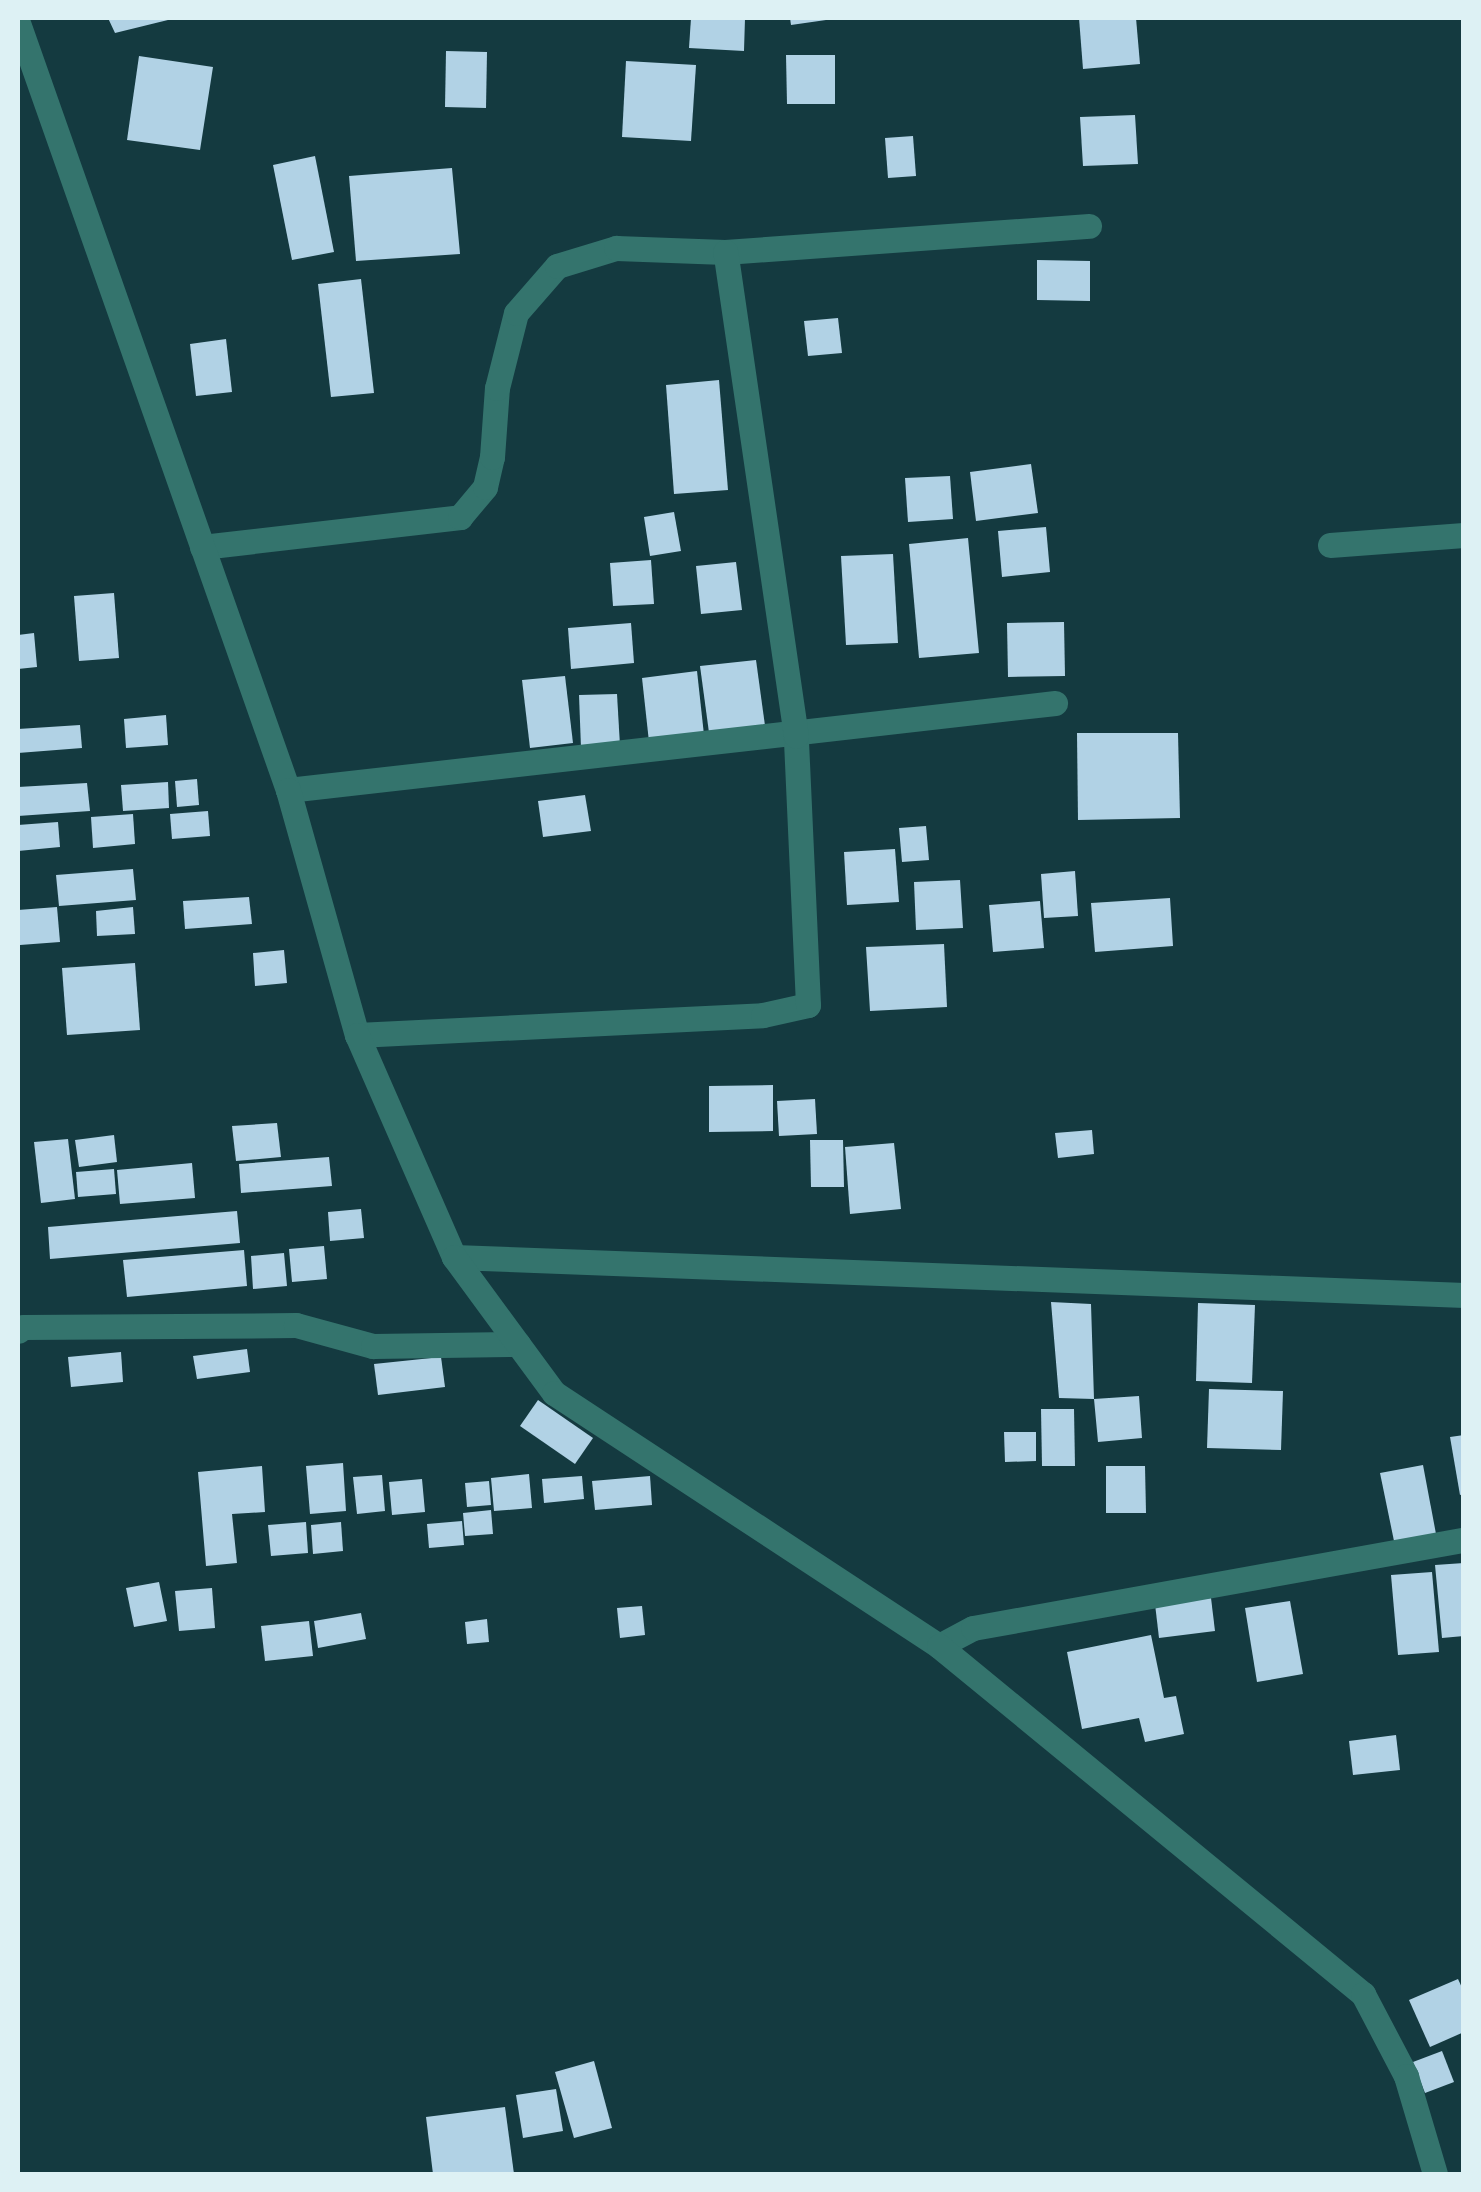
<!DOCTYPE html>
<html>
<head>
<meta charset="utf-8">
<style>
	body { margin:0 }
	#map { position:relative; width:1481px; height:2192px; overflow:hidden; background:#143a40; font-family:"IBM Plex Sans",sans-serif }
	div>[style] { position:absolute }
	.building>* { inset:0; background:#b1d2e5 }
	.minor>* { height:25px; margin:-12.5px; padding:0 12.5px; transform-origin:12.5px; border-radius:12.5px; background:#34746d }
	.tertiary>* { height:25px; margin:-12.5px; padding:0 12.5px; transform-origin:12.5px; border-radius:12.5px; background:#34746d }
	span { translate:-50% -50%; white-space:nowrap; text-align:center; line-height:1.15; -webkit-text-stroke:10px #143a40; paint-order:stroke }
	.frame { position:absolute; inset:0; border:20px solid #ddf1f4; pointer-events:none }
</style>
</head>
<body>
<div id="map">
	<div class="building">
		<div style="clip-path:polygon(108px 18px,172px 18px,172px 19px,115px 33px)"></div>
		<div style="clip-path:polygon(691px 18px,745px 18px,744px 51px,689px 48px)"></div>
		<div style="clip-path:polygon(790px 18px,826px 18px,826px 20px,791px 25px)"></div>
		<div style="clip-path:polygon(1079px 18px,1136px 18px,1140px 64px,1083px 69px)"></div>
		<div style="clip-path:polygon(446px 51px,487px 52px,486px 108px,445px 107px)"></div>
		<div style="clip-path:polygon(786px 55px,835px 55px,835px 104px,787px 104px)"></div>
		<div style="clip-path:polygon(139px 56px,213px 67px,200px 150px,127px 140px)"></div>
		<div style="clip-path:polygon(626px 61px,696px 65px,691px 141px,622px 137px)"></div>
		<div style="clip-path:polygon(1135px 115px,1138px 164px,1083px 166px,1080px 117px)"></div>
		<div style="clip-path:polygon(913px 136px,916px 176px,888px 178px,885px 138px)"></div>
		<div style="clip-path:polygon(315px 156px,334px 252px,292px 260px,273px 165px)"></div>
		<div style="clip-path:polygon(452px 168px,460px 254px,356px 261px,349px 176px)"></div>
		<div style="clip-path:polygon(1037px 260px,1090px 261px,1090px 301px,1037px 300px)"></div>
		<div style="clip-path:polygon(361px 279px,374px 393px,331px 397px,318px 284px)"></div>
		<div style="clip-path:polygon(838px 318px,842px 353px,808px 356px,804px 321px)"></div>
		<div style="clip-path:polygon(226px 339px,232px 392px,196px 396px,190px 344px)"></div>
		<div style="clip-path:polygon(719px 380px,728px 490px,674px 494px,666px 385px)"></div>
		<div style="clip-path:polygon(1031px 464px,1038px 513px,976px 521px,970px 472px)"></div>
		<div style="clip-path:polygon(950px 476px,953px 519px,908px 522px,905px 478px)"></div>
		<div style="clip-path:polygon(674px 512px,681px 551px,650px 556px,644px 517px)"></div>
		<div style="clip-path:polygon(1046px 527px,1050px 572px,1002px 577px,998px 531px)"></div>
		<div style="clip-path:polygon(968px 538px,979px 653px,919px 658px,909px 544px)"></div>
		<div style="clip-path:polygon(893px 554px,898px 643px,846px 645px,841px 556px)"></div>
		<div style="clip-path:polygon(651px 560px,654px 604px,613px 606px,610px 563px)"></div>
		<div style="clip-path:polygon(736px 562px,742px 610px,701px 614px,696px 566px)"></div>
		<div style="clip-path:polygon(114px 593px,119px 658px,79px 661px,74px 596px)"></div>
		<div style="clip-path:polygon(1064px 622px,1065px 676px,1008px 677px,1007px 623px)"></div>
		<div style="clip-path:polygon(631px 623px,634px 663px,571px 669px,568px 628px)"></div>
		<div style="clip-path:polygon(34px 633px,37px 667px,18px 669px,18px 635px)"></div>
		<div style="clip-path:polygon(756px 660px,766px 733px,710px 740px,700px 666px)"></div>
		<div style="clip-path:polygon(697px 671px,704px 735px,649px 742px,642px 678px)"></div>
		<div style="clip-path:polygon(565px 676px,573px 743px,530px 748px,522px 680px)"></div>
		<div style="clip-path:polygon(617px 694px,620px 746px,581px 748px,579px 695px)"></div>
		<div style="clip-path:polygon(166px 715px,168px 745px,126px 748px,124px 719px)"></div>
		<div style="clip-path:polygon(80px 725px,82px 748px,18px 753px,18px 729px)"></div>
		<div style="clip-path:polygon(1077px 733px,1178px 733px,1180px 818px,1078px 820px)"></div>
		<div style="clip-path:polygon(197px 779px,199px 805px,177px 807px,175px 781px)"></div>
		<div style="clip-path:polygon(168px 782px,169px 808px,123px 811px,121px 785px)"></div>
		<div style="clip-path:polygon(87px 783px,90px 811px,18px 816px,18px 787px)"></div>
		<div style="clip-path:polygon(585px 795px,591px 831px,543px 837px,538px 801px)"></div>
		<div style="clip-path:polygon(208px 811px,210px 836px,172px 839px,170px 814px)"></div>
		<div style="clip-path:polygon(133px 814px,135px 844px,93px 848px,91px 817px)"></div>
		<div style="clip-path:polygon(58px 822px,60px 847px,18px 851px,18px 825px)"></div>
		<div style="clip-path:polygon(926px 826px,929px 860px,902px 862px,899px 828px)"></div>
		<div style="clip-path:polygon(895px 849px,899px 902px,847px 905px,844px 852px)"></div>
		<div style="clip-path:polygon(133px 869px,136px 900px,59px 906px,56px 875px)"></div>
		<div style="clip-path:polygon(1075px 871px,1078px 916px,1044px 918px,1041px 874px)"></div>
		<div style="clip-path:polygon(960px 880px,963px 928px,916px 930px,914px 882px)"></div>
		<div style="clip-path:polygon(249px 897px,252px 924px,185px 929px,183px 901px)"></div>
		<div style="clip-path:polygon(1170px 898px,1173px 946px,1095px 952px,1091px 903px)"></div>
		<div style="clip-path:polygon(1040px 901px,1044px 948px,993px 952px,989px 905px)"></div>
		<div style="clip-path:polygon(57px 907px,60px 942px,20px 945px,18px 910px)"></div>
		<div style="clip-path:polygon(133px 907px,135px 934px,97px 936px,96px 911px)"></div>
		<div style="clip-path:polygon(944px 944px,947px 1007px,870px 1011px,866px 947px)"></div>
		<div style="clip-path:polygon(284px 950px,287px 983px,255px 986px,253px 953px)"></div>
		<div style="clip-path:polygon(135px 963px,140px 1030px,67px 1035px,62px 968px)"></div>
		<div style="clip-path:polygon(773px 1085px,773px 1131px,709px 1132px,709px 1086px)"></div>
		<div style="clip-path:polygon(815px 1099px,817px 1134px,779px 1136px,777px 1101px)"></div>
		<div style="clip-path:polygon(277px 1123px,281px 1157px,236px 1161px,232px 1126px)"></div>
		<div style="clip-path:polygon(1092px 1130px,1094px 1154px,1058px 1158px,1055px 1133px)"></div>
		<div style="clip-path:polygon(114px 1135px,117px 1162px,79px 1167px,75px 1140px)"></div>
		<div style="clip-path:polygon(68px 1139px,75px 1199px,41px 1203px,34px 1142px)"></div>
		<div style="clip-path:polygon(810px 1140px,843px 1140px,844px 1187px,811px 1187px)"></div>
		<div style="clip-path:polygon(894px 1143px,901px 1209px,850px 1214px,845px 1147px)"></div>
		<div style="clip-path:polygon(329px 1157px,332px 1186px,241px 1193px,239px 1164px)"></div>
		<div style="clip-path:polygon(192px 1163px,195px 1198px,120px 1204px,117px 1170px)"></div>
		<div style="clip-path:polygon(114px 1169px,116px 1194px,78px 1197px,76px 1172px)"></div>
		<div style="clip-path:polygon(361px 1209px,364px 1238px,330px 1241px,328px 1212px)"></div>
		<div style="clip-path:polygon(237px 1211px,240px 1243px,50px 1259px,48px 1227px)"></div>
		<div style="clip-path:polygon(324px 1246px,327px 1279px,292px 1282px,289px 1249px)"></div>
		<div style="clip-path:polygon(244px 1250px,247px 1286px,127px 1297px,123px 1260px)"></div>
		<div style="clip-path:polygon(284px 1253px,287px 1286px,253px 1289px,251px 1256px)"></div>
		<div style="clip-path:polygon(1051px 1302px,1091px 1304px,1094px 1399px,1139px 1396px,1142px 1438px,1098px 1442px,1094px 1399px,1059px 1398px)"></div>
		<div style="clip-path:polygon(1198px 1303px,1255px 1305px,1252px 1383px,1196px 1381px)"></div>
		<div style="clip-path:polygon(247px 1349px,250px 1372px,197px 1379px,193px 1356px)"></div>
		<div style="clip-path:polygon(121px 1352px,123px 1382px,71px 1387px,68px 1357px)"></div>
		<div style="clip-path:polygon(441px 1357px,445px 1387px,378px 1395px,374px 1364px)"></div>
		<div style="clip-path:polygon(1209px 1389px,1283px 1391px,1281px 1450px,1207px 1448px)"></div>
		<div style="clip-path:polygon(538px 1400px,593px 1438px,575px 1464px,520px 1426px)"></div>
		<div style="clip-path:polygon(1041px 1409px,1074px 1409px,1075px 1466px,1042px 1466px)"></div>
		<div style="clip-path:polygon(1004px 1432px,1036px 1432px,1036px 1461px,1005px 1462px)"></div>
		<div style="clip-path:polygon(1464px 1435px,1464px 1494px,1460px 1495px,1450px 1437px)"></div>
		<div style="clip-path:polygon(343px 1463px,346px 1511px,310px 1514px,306px 1466px)"></div>
		<div style="clip-path:polygon(1423px 1465px,1436px 1534px,1394px 1541px,1380px 1473px)"></div>
		<div style="clip-path:polygon(262px 1466px,265px 1512px,232px 1514px,237px 1563px,206px 1566px,198px 1472px)"></div>
		<div style="clip-path:polygon(1106px 1466px,1145px 1466px,1146px 1513px,1106px 1513px)"></div>
		<div style="clip-path:polygon(529px 1474px,532px 1508px,494px 1511px,491px 1478px)"></div>
		<div style="clip-path:polygon(382px 1475px,385px 1511px,357px 1514px,353px 1477px)"></div>
		<div style="clip-path:polygon(582px 1476px,584px 1499px,544px 1503px,542px 1479px)"></div>
		<div style="clip-path:polygon(650px 1476px,652px 1505px,595px 1510px,592px 1481px)"></div>
		<div style="clip-path:polygon(422px 1479px,425px 1512px,392px 1515px,389px 1482px)"></div>
		<div style="clip-path:polygon(489px 1481px,491px 1505px,467px 1507px,465px 1483px)"></div>
		<div style="clip-path:polygon(491px 1510px,493px 1534px,465px 1536px,463px 1513px)"></div>
		<div style="clip-path:polygon(462px 1521px,464px 1545px,429px 1548px,427px 1524px)"></div>
		<div style="clip-path:polygon(306px 1522px,308px 1553px,271px 1556px,268px 1525px)"></div>
		<div style="clip-path:polygon(341px 1522px,343px 1551px,313px 1554px,311px 1525px)"></div>
		<div style="clip-path:polygon(1464px 1563px,1464px 1636px,1442px 1638px,1435px 1565px)"></div>
		<div style="clip-path:polygon(1432px 1572px,1439px 1652px,1398px 1655px,1391px 1575px)"></div>
		<div style="clip-path:polygon(159px 1582px,167px 1621px,134px 1627px,126px 1588px)"></div>
		<div style="clip-path:polygon(212px 1588px,215px 1628px,179px 1631px,175px 1591px)"></div>
		<div style="clip-path:polygon(1211px 1598px,1215px 1631px,1159px 1638px,1155px 1604px)"></div>
		<div style="clip-path:polygon(1290px 1601px,1303px 1674px,1257px 1682px,1245px 1608px)"></div>
		<div style="clip-path:polygon(642px 1606px,645px 1635px,620px 1638px,617px 1608px)"></div>
		<div style="clip-path:polygon(361px 1613px,366px 1639px,318px 1648px,314px 1621px)"></div>
		<div style="clip-path:polygon(487px 1619px,489px 1642px,467px 1644px,465px 1622px)"></div>
		<div style="clip-path:polygon(309px 1621px,313px 1656px,265px 1661px,261px 1626px)"></div>
		<div style="clip-path:polygon(1151px 1635px,1164px 1698px,1176px 1696px,1184px 1734px,1145px 1742px,1139px 1718px,1082px 1729px,1067px 1652px)"></div>
		<div style="clip-path:polygon(1396px 1735px,1400px 1770px,1353px 1775px,1349px 1741px)"></div>
		<div style="clip-path:polygon(1458px 1979px,1464px 1992px,1464px 2032px,1430px 2047px,1409px 2000px)"></div>
		<div style="clip-path:polygon(1442px 2051px,1454px 2082px,1425px 2093px,1413px 2062px)"></div>
		<div style="clip-path:polygon(594px 2061px,612px 2128px,574px 2138px,555px 2072px)"></div>
		<div style="clip-path:polygon(556px 2089px,563px 2131px,523px 2138px,516px 2095px)"></div>
		<div style="clip-path:polygon(505px 2107px,514px 2174px,433px 2174px,426px 2117px)"></div>
	</div>
	<div class="minor">
		<div style="left:1330px;top:545px;width:134px;rotate:-4.3deg"></div>
		<div style="left:202px;top:547px;width:260px;rotate:-6.6deg"></div>
		<div style="left:460px;top:517px;width:39px;rotate:-50deg"></div>
		<div style="left:485px;top:487px;width:31px;rotate:-77deg"></div>
		<div style="left:492px;top:457px;width:69px;rotate:-85.9deg"></div>
		<div style="left:497px;top:388px;width:77px;rotate:-75.8deg"></div>
		<div style="left:516px;top:313px;width:62px;rotate:-48.9deg"></div>
		<div style="left:557px;top:266px;width:62px;rotate:-17deg"></div>
		<div style="left:616px;top:248px;width:109px;rotate:2.1deg"></div>
		<div style="left:725px;top:252px;width:365px;rotate:-4.1deg"></div>
		<div style="left:288px;top:790px;width:772px;rotate:-6.47deg"></div>
		<div style="left:357px;top:1035px;width:406px;rotate:-2.8deg"></div>
		<div style="left:763px;top:1015px;width:46px;rotate:-12.5deg"></div>
		<div style="left:808px;top:1005px;width:269px;rotate:-92.6deg"></div>
		<div style="left:796px;top:736px;width:489px;rotate:-98.3deg"></div>
		<div style="left:454px;top:1257px;width:1011px;rotate:2.15deg"></div>
		<div style="left:18px;top:1331px;width:6px;rotate:-39deg"></div>
		<div style="left:23px;top:1327px;width:273px;rotate:-0.4deg"></div>
		<div style="left:296px;top:1325px;width:80px;rotate:15.3deg"></div>
		<div style="left:373px;top:1346px;width:145px;rotate:-0.8deg"></div>
		<div style="left:939px;top:1646px;width:38px;rotate:-28deg"></div>
		<div style="left:973px;top:1628px;width:499px;rotate:-10.2deg"></div>
	</div>
	<div class="tertiary">
		<div style="left:18px;top:23px;width:813px;rotate:70.61deg"></div>
		<div style="left:288px;top:790px;width:255px;rotate:74.3deg"></div>
		<div style="left:357px;top:1035px;width:242px;rotate:66.4deg"></div>
		<div style="left:454px;top:1257px;width:169px;rotate:53.7deg"></div>
		<div style="left:554px;top:1393px;width:461px;rotate:33.3deg"></div>
		<div style="left:939px;top:1646px;width:549px;rotate:39.38deg"></div>
		<div style="left:1363px;top:1994px;width:93px;rotate:62.3deg"></div>
		<div style="left:1406px;top:2076px;width:102px;rotate:73.5deg"></div>
	</div>
	<div class="frame"></div>
</div>
</body>
</html>
